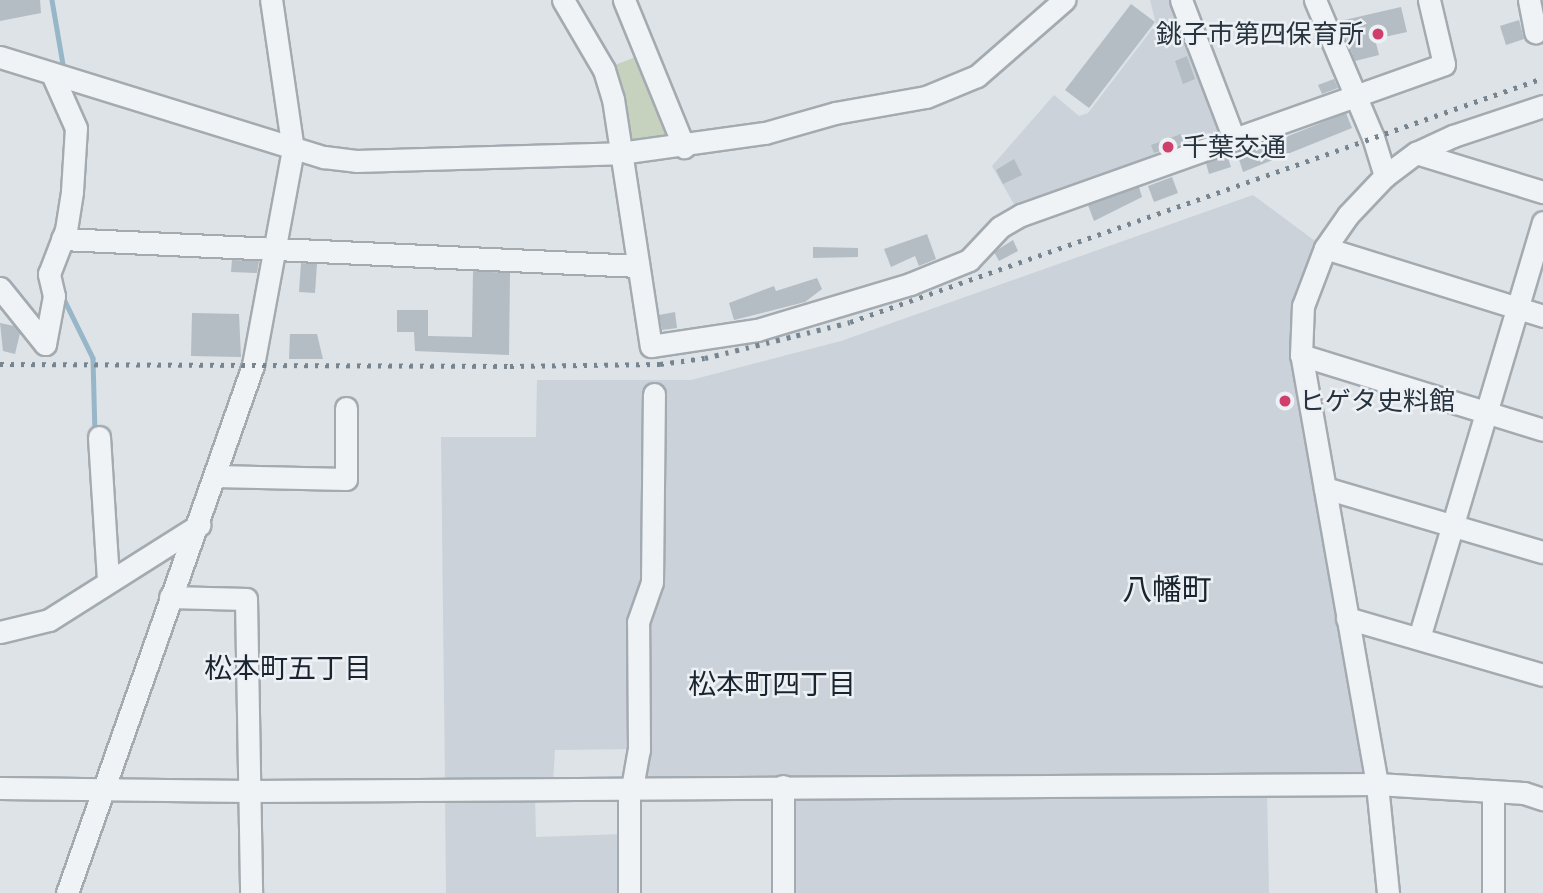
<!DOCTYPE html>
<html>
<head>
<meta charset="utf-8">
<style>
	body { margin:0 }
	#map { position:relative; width:1543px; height:893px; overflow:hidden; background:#dde3e7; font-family:"Titillium Web","Noto Sans JP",sans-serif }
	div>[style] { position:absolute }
	.built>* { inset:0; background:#cbd2d9 }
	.green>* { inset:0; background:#c6d1be }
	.stream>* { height:4.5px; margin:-2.25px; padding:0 2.25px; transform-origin:2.25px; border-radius:2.25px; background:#97b7c8 }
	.building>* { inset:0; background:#b4bdc4 }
	.roads { filter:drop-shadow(2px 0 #a3abb1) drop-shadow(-2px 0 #a3abb1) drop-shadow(0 2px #a3abb1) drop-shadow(0 -2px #a3abb1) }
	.minor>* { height:21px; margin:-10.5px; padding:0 10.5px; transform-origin:10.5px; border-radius:10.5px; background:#f0f3f6 }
	.rail>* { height:4.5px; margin-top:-2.25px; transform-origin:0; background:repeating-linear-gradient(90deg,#778591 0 3.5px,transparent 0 10.5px) }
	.dots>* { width:19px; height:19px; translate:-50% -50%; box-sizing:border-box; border:4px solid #edf1f5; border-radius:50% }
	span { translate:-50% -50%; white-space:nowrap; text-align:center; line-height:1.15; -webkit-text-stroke:5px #edf1f5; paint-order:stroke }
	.poi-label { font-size:26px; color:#27333e }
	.right { translate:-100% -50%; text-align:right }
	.left { translate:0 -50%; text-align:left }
	.neighbourhood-label { font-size:28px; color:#19242f }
	.quarter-label { font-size:30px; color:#19242f }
</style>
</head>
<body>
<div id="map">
	<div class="built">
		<div style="clip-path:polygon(1150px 0,1175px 0,1223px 136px,1018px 211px,992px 166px,1054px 95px,1079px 116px,1088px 113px,1156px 24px)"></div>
		<div style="clip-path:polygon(1253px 195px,1319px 244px,1300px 291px,1367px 766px,1357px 777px,651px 781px,631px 749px,555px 750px,553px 783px,445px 783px,441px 437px,536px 437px,537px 380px,691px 380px,841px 341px)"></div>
		<div style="clip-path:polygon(1267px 791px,1269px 893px,788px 893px,787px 792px)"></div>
		<div style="clip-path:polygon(445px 796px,535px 796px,536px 837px,624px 834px,624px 893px,446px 893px)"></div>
	</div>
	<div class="green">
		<div style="clip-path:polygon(641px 55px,671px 140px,625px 144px,607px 68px)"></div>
	</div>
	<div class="stream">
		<div style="left:52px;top:0;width:71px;rotate:80.3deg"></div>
		<div style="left:62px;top:295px;width:70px;rotate:63.8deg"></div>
		<div style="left:93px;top:358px;width:75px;rotate:88.5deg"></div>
	</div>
	<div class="building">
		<div style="clip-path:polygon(0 0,40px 0,41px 13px,0 21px)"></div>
		<div style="clip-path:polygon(1131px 4px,1155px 22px,1089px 108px,1065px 90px)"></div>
		<div style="clip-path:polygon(1401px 7px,1407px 32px,1375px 39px,1379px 55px,1355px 61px,1340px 21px)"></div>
		<div style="clip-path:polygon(1519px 20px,1524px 39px,1506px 45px,1500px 26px)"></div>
		<div style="clip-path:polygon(1187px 56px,1195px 79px,1183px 84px,1175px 61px)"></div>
		<div style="clip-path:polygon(1334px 79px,1338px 88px,1322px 94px,1318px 85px)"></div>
		<div style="clip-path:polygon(1346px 113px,1352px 128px,1243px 172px,1238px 156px)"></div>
		<div style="clip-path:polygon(1181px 134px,1184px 143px,1154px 153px,1151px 145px)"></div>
		<div style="clip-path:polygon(1227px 155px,1231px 167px,1209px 174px,1206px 163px)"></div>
		<div style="clip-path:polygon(1014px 159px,1022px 175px,1003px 184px,996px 170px)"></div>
		<div style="clip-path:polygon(1172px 177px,1178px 193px,1154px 202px,1148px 186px)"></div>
		<div style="clip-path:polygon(1139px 187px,1142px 197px,1094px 221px,1088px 205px)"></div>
		<div style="clip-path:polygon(927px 234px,936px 259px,919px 266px,915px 256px,891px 267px,884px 249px)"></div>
		<div style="clip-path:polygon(1013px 240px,1018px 251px,999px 261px,994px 252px)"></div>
		<div style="clip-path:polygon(813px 247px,858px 248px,858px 257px,813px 258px)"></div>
		<div style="clip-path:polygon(232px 260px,259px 261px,257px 273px,231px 272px)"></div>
		<div style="clip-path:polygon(301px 263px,317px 264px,315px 293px,299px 292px)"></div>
		<div style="clip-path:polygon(473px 271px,510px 273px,509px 355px,415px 351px,414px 332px,397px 332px,397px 310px,428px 310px,428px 336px,472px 337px)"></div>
		<div style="clip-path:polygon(817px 278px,822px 289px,805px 302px,734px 320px,729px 303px,774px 286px,776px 291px)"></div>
		<div style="clip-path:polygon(675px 312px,677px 328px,662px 330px,659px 315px)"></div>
		<div style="clip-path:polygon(192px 313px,239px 314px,241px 357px,191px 356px)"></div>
		<div style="clip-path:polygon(0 323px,14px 326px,20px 333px,15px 354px,3px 351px)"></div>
		<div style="clip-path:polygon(290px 334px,317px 334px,323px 359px,289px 359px)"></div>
	</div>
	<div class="roads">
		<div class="minor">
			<div style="left:563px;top:0;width:81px;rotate:59.6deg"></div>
			<div style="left:604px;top:70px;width:30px;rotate:73deg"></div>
			<div style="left:613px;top:99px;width:250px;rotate:81.3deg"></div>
			<div style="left:651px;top:346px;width:107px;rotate:-8.6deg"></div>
			<div style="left:757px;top:330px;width:160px;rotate:-16.7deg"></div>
			<div style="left:910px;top:284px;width:64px;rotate:-22.1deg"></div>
			<div style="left:969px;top:260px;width:45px;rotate:-46.8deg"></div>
			<div style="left:1000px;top:227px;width:24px;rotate:-30deg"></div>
			<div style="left:1021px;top:215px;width:449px;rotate:-19.6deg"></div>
			<div style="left:1444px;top:64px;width:66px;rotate:-103.2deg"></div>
			<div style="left:624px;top:0;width:159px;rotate:67.8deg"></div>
			<div style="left:1181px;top:0;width:149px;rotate:69.1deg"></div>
			<div style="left:1315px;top:0;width:149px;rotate:67.1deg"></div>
			<div style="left:1373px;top:137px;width:41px;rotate:72.9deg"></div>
			<div style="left:1529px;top:0;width:33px;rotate:79deg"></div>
			<div style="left:0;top:57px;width:339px;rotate:17.2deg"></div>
			<div style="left:324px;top:157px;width:32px;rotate:7deg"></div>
			<div style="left:356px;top:161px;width:264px;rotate:-1.7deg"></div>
			<div style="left:620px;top:153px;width:146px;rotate:-7.9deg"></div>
			<div style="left:765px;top:133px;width:73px;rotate:-15.9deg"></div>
			<div style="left:835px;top:113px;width:92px;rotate:-10deg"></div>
			<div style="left:926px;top:97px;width:55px;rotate:-22.4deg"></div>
			<div style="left:977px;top:76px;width:116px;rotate:-41.1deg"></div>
			<div style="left:1416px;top:153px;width:133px;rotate:17.1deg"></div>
			<div style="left:62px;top:239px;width:577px;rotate:2.68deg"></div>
			<div style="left:1325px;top:248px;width:228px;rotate:17.3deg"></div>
			<div style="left:0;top:288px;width:72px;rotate:51.2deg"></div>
			<div style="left:45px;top:344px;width:49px;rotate:-79.4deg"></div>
			<div style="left:54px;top:296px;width:23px;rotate:-103deg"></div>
			<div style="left:49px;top:274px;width:47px;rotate:-68.9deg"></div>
			<div style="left:66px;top:230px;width:39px;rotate:-81deg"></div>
			<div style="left:72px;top:191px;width:63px;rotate:-86.4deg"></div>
			<div style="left:76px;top:128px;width:59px;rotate:-114deg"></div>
			<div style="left:1301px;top:355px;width:253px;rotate:17.2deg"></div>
			<div style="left:99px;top:437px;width:144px;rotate:86.4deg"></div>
			<div style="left:215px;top:476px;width:131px;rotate:1.3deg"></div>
			<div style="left:346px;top:479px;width:71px;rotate:-90deg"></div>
			<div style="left:1325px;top:488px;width:227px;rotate:16.4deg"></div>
			<div style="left:170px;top:597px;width:76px;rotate:1.5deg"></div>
			<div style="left:246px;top:599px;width:294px;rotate:89deg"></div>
			<div style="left:1347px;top:618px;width:204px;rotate:16.2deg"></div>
			<div style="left:0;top:632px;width:50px;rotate:-13.8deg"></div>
			<div style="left:49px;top:620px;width:178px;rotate:-32.3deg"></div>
			<div style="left:1419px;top:638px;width:434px;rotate:-73.4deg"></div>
			<div style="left:783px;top:786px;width:107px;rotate:90deg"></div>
			<div style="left:0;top:788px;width:249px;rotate:0.7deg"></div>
			<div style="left:249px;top:791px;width:1128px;rotate:-0.36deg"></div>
			<div style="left:1377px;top:784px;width:147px;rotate:3.5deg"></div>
			<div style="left:1524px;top:793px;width:20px;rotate:18deg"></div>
			<div style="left:629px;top:788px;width:105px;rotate:90deg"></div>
			<div style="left:632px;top:788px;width:39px;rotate:-80deg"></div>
			<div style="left:639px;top:750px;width:128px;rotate:-90.4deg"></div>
			<div style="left:638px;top:622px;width:42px;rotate:-70.7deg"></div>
			<div style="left:652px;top:582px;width:188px;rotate:-89.4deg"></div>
			<div style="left:1493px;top:791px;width:102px;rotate:90deg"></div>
			<div style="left:67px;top:893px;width:560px;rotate:-70.59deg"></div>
			<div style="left:253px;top:365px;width:219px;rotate:-79.5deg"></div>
			<div style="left:293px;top:150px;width:152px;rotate:-98.3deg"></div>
			<div style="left:1388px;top:893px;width:110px;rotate:-95.8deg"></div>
			<div style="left:1377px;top:784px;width:436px;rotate:-100deg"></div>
			<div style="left:1301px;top:355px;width:49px;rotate:-87.7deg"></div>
			<div style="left:1303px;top:306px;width:62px;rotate:-69.2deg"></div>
			<div style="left:1325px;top:248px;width:40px;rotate:-55.1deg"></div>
			<div style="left:1348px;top:215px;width:54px;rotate:-46.5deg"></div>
			<div style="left:1385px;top:176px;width:39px;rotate:-37deg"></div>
			<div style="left:1416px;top:153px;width:41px;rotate:-24.7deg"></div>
			<div style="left:1453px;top:136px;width:95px;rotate:-18.4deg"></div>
		</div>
	</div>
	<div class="rail">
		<div style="left:0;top:364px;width:510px;rotate:0.22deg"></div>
		<div style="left:510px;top:366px;width:150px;rotate:-0.8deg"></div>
		<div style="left:660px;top:364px;width:45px;rotate:-7.6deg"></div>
		<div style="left:705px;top:358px;width:149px;rotate:-13.9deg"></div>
		<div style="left:850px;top:322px;width:735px;rotate:-19.4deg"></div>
	</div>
	<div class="dots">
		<div style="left:1378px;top:34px;background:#d03f6b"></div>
		<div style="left:1168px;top:147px;background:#d03f6b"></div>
		<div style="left:1285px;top:401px;background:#d03f6b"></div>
	</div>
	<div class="poi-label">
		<span class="right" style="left:1364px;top:34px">銚子市第四保育所</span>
		<span class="left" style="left:1182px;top:147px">千葉交通</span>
		<span class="left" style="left:1299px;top:401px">ヒゲタ史料館</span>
	</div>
	<div class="neighbourhood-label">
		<span style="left:288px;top:668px">松本町五丁目</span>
		<span style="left:772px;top:684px">松本町四丁目</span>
	</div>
	<div class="quarter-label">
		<span style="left:1167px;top:589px">八幡町</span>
	</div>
</div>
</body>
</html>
